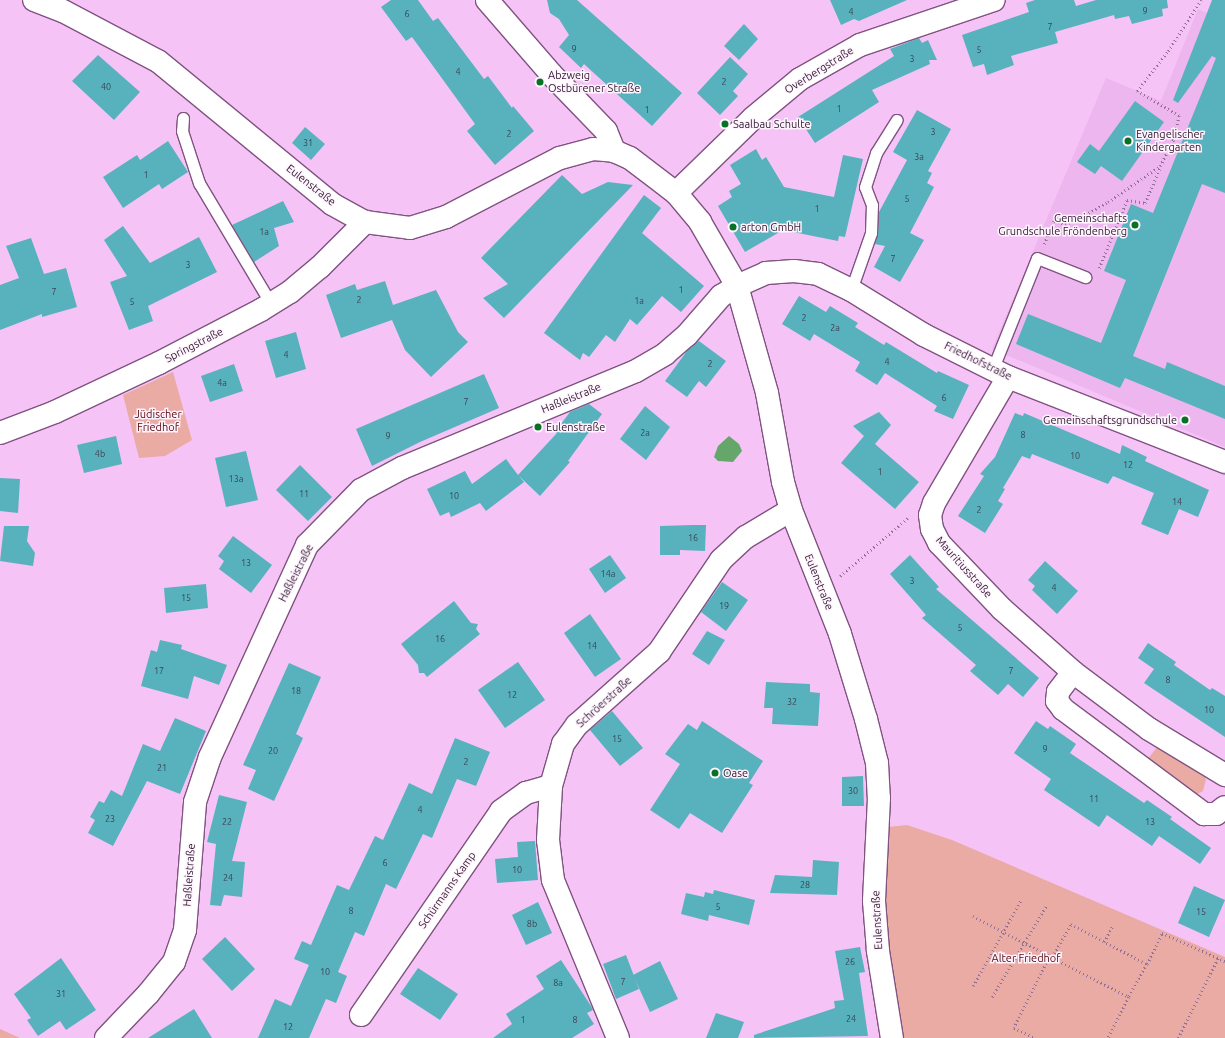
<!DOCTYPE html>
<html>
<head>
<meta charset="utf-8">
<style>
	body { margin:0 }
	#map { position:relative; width:1225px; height:1038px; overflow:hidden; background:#f6c3f6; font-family:Ubuntu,sans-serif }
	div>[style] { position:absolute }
	.built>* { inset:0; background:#edb6ee }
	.green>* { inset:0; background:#eaaba5 }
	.water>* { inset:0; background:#65a76a }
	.building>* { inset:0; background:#57b2bd }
	.path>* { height:2.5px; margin-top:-1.25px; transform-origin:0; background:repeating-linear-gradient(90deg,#947194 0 1px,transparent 0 4px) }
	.roads { filter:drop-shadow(1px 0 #805381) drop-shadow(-1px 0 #805381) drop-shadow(0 1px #805381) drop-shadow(0 -1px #805381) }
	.service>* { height:11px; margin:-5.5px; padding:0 5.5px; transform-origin:5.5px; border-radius:5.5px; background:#fff }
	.minor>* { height:22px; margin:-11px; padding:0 11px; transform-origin:11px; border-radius:11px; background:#fff }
	.secondary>* { height:22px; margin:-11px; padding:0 11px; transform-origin:11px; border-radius:11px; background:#fff }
	.dots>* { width:11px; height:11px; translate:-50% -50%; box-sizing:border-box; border:2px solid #fff4fe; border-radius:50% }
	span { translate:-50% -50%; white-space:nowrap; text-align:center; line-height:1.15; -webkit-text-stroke:3px #fff4fe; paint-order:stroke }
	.number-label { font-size:9px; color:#3c4456 }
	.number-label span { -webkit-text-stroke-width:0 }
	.street-label { font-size:11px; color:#332034 }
	.poi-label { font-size:11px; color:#332034 }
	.left { translate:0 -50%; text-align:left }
	.right { translate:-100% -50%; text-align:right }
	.park-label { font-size:11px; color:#59060a }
</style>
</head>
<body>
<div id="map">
	<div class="built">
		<div style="clip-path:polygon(1198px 9px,1225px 20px,1225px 447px,992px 349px,1106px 78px,1161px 101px)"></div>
	</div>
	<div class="green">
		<div style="clip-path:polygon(173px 372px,192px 440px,165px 456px,139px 458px,123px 395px)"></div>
		<div style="clip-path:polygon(1158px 746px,1203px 773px,1206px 779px,1203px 791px,1192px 797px,1143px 765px)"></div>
		<div style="clip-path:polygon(907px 825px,952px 840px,1225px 957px,1225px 1038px,892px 1038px,879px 828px)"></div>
		<div style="clip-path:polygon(0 1029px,20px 1038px,0 1038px)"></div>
	</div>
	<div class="water">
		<div style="clip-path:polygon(729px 436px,739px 444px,742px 451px,733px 462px,718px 461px,714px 457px,718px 446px)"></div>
	</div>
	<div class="building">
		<div style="clip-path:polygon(391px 0,418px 0,433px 21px,438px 18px,484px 79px,488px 76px,512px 108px,513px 106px,534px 131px,495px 165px,467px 131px,475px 124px,412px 37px,406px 41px,381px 7px)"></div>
		<div style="clip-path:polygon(547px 0,577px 0,682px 93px,652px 126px,584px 64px,581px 68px,559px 47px,569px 35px,559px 19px,550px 13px)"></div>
		<div style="clip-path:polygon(830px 0,907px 0,859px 21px,854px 19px,841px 25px)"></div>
		<div style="clip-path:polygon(1035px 0,1074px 0,1076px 6px,1096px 0,1167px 0,1168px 8px,1162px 9px,1163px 16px,1132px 24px,1129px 16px,1115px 19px,1114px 15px,1055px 32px,1058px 43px,1011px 56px,1014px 65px,987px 75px,984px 64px,973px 67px,962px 35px,1029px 12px,1026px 3px)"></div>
		<div style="clip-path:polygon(1212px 0,1225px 0,1225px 193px,1202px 184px,1133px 356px,1165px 369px,1167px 362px,1225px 386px,1225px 419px,1125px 378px,1120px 388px,1016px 344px,1028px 314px,1101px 343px,1126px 280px,1104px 271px,1131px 204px,1153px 213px,1216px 58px,1212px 56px,1178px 103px,1173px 100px)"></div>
		<div style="clip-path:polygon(744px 24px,758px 39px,739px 60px,724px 46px)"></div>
		<div style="clip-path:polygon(919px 38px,922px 43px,928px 40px,937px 60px,929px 60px,930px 64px,872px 90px,879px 102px,815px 143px,798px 117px,894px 56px,890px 49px)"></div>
		<div style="clip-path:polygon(98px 55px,140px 92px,114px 120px,72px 81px)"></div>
		<div style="clip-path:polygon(730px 57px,748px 74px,733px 91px,738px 96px,720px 115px,697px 93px)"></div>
		<div style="clip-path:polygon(1135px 101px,1164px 122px,1122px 181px,1101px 166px,1095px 174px,1077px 162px,1090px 144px,1099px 151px)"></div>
		<div style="clip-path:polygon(917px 110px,951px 129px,928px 171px,932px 173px,927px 183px,934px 187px,910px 233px,924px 240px,900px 282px,874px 267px,885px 246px,875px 244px,878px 233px,879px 212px,907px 160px,893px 152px)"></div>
		<div style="clip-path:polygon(305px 127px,325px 144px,311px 160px,292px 143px)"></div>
		<div style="clip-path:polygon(168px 141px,188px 172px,162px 189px,159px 184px,123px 208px,103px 177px,137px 155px,140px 160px)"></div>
		<div style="clip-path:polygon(756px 149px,762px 160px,766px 157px,784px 187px,834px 197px,843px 155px,863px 159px,845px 237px,839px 236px,838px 241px,783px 230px,745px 252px,718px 206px,732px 197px,729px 191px,741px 184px,730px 165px)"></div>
		<div style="clip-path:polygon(562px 175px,582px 194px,608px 182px,633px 185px,504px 318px,483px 298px,508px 284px,481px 258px)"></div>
		<div style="clip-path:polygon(644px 195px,661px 208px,642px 233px,704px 286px,681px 312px,662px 296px,637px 325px,630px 319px,615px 342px,606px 335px,589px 357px,583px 353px,580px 360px,544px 333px)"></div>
		<div style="clip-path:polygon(283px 201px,294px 222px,274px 228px,279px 246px,254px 262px,232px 225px)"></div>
		<div style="clip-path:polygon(123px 226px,150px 263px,199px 237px,217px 272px,148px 306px,153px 321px,129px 330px,110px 282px,127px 276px,104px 240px)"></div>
		<div style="clip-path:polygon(31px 238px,44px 274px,66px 268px,77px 307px,42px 317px,42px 314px,0 330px,0 285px,19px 278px,6px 246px)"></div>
		<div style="clip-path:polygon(385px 281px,393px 305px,436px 290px,458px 332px,468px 342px,431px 377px,405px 350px,392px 320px,341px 338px,326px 295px,355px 284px,357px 290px)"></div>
		<div style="clip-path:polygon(799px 296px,826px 312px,830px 306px,858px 323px,855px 327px,884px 345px,886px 342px,937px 373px,938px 371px,969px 385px,953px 419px,934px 411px,937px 406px,885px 373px,877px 385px,855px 371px,860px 362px,814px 334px,810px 341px,782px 324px)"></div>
		<div style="clip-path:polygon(296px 332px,306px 369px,276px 378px,265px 341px)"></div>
		<div style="clip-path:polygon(699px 341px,726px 361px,706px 387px,699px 381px,687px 397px,665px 381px,687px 351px)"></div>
		<div style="clip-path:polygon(234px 364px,243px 391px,210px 402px,201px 376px)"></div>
		<div style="clip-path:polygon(484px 374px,499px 408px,420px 442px,372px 466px,356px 429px)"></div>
		<div style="clip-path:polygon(589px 404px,602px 414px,568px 461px,570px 462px,540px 496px,519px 476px,524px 482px,486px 511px,480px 503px,451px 517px,449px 512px,440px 516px,427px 489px,465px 471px,472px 484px,506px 459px,518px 475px,557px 433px,555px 432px,570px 412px)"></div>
		<div style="clip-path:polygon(645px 406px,670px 427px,646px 460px,620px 439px)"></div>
		<div style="clip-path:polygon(879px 412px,891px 425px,875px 444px,919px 482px,895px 509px,841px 463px,864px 436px,853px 426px)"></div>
		<div style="clip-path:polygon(1015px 413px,1023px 416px,1024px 413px,1120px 454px,1122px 445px,1147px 457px,1145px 461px,1209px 490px,1198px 517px,1179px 509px,1168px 535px,1141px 524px,1154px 493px,1113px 476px,1108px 484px,1032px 454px,1030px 459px,1022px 456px,1003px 488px,1005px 489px,998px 501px,1003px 504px,985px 533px,958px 516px,984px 476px,980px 474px,995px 457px)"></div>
		<div style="clip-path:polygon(116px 436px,122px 464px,84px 473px,77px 445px)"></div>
		<div style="clip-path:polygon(246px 451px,258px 500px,226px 507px,215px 458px)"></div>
		<div style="clip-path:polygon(300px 465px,332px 497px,308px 521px,276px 490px)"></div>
		<div style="clip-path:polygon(0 478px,20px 479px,18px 513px,0 511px)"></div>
		<div style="clip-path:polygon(692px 525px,706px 525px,705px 551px,680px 550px,680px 555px,660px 555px,660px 526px)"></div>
		<div style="clip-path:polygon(4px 526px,29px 526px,27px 541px,35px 553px,33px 566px,0 561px)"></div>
		<div style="clip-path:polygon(233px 536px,272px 565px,251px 593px,219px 569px,224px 561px,218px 556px)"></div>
		<div style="clip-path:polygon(610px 555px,626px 578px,605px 593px,589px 569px)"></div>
		<div style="clip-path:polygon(910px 555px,939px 587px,936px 589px,1039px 678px,1023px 697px,1008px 684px,998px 695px,970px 671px,976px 665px,922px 618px,926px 615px,890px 574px)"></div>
		<div style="clip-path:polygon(1045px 561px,1078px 591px,1057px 614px,1032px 590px,1035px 586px,1028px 580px)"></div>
		<div style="clip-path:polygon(722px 582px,748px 600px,726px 631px,701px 612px)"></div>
		<div style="clip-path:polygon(206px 584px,208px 608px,166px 613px,164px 588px)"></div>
		<div style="clip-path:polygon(454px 601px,471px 623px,478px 624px,476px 629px,480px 634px,427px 677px,424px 673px,419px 673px,418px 665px,401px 644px)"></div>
		<div style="clip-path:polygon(590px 614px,621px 659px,595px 677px,564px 633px)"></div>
		<div style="clip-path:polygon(707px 631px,725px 640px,709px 665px,692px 654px)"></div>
		<div style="clip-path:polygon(160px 640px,182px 645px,181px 649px,227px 665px,219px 685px,194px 676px,188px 699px,141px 686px,151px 650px,157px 652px)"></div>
		<div style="clip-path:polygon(1148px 643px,1176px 662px,1174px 665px,1210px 690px,1212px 688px,1225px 696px,1225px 737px,1144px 683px,1154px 669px,1138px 658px)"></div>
		<div style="clip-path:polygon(518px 662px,545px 700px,505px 728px,478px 690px)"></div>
		<div style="clip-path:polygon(289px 663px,321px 677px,296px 734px,303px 738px,274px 801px,248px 789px,256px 770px,243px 765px)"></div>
		<div style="clip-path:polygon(766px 682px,810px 684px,810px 692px,820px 693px,818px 726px,772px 724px,773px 708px,764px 708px)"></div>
		<div style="clip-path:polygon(612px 711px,643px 748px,620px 766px,590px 730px)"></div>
		<div style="clip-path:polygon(175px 718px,206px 731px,180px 794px,147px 781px,113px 846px,88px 833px,95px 820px,90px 817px,99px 801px,104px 803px,111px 790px,122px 796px,143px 744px,160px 751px)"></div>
		<div style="clip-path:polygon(702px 721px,763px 761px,749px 783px,753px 785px,722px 833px,690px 813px,679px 829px,650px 810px,680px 764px,665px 754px,688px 724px,697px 730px)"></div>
		<div style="clip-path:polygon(1036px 721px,1048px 729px,1050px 726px,1076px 744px,1070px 753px,1144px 803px,1147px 800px,1172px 817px,1170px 819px,1211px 848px,1200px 864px,1159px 836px,1152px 846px,1107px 815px,1099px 827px,1044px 790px,1051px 779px,1014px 753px)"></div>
		<div style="clip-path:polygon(455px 738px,490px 752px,476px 786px,457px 779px,432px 838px,423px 834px,396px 889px,386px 884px,364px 936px,355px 932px,338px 972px,347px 976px,336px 1003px,326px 999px,309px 1038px,258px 1038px,275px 999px,291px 1006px,309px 965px,294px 959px,302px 941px,311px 945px,337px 885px,349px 890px,375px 836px,383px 840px,409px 783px,432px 794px)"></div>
		<div style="clip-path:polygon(863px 776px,864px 806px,842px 806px,842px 777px)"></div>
		<div style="clip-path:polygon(219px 795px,247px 802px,232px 861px,245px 862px,242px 897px,224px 895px,221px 906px,210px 905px,216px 844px,207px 842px)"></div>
		<div style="clip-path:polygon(535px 841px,538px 880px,497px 883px,495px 859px,518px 857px,517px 842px)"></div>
		<div style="clip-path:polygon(813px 860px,839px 862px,837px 895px,770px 893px,775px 875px,812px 877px)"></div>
		<div style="clip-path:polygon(1194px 886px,1225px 900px,1209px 937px,1178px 923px)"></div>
		<div style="clip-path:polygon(714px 890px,755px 900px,749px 925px,709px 915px,708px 921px,681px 914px,686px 893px,704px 897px,705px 892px,713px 894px)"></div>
		<div style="clip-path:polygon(538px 902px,552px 933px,526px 945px,512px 915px)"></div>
		<div style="clip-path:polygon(225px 937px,255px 969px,232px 991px,202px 959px)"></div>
		<div style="clip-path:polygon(860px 947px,865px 972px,859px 973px,868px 1036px,754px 1038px,754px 1035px,835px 1008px,834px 1001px,844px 1000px,835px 951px)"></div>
		<div style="clip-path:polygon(626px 955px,639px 989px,616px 999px,603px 964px)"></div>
		<div style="clip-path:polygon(61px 958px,96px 1010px,66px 1030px,60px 1021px,38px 1036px,27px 1020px,31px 1018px,14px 994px)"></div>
		<div style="clip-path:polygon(561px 960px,591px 1006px,593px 1010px,587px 1013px,594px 1024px,572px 1038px,493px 1038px,512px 1024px,506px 1014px,544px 989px,536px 976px)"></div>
		<div style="clip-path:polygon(660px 961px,678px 999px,650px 1012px,633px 975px)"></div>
		<div style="clip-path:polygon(418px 968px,458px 994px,440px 1020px,400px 994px)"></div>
		<div style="clip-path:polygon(194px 1009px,212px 1038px,148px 1038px)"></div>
		<div style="clip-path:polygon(716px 1013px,744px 1022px,738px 1038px,706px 1038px)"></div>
	</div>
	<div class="path">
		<div style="left:1044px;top:244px;width:25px;rotate:-67deg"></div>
		<div style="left:1054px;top:221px;width:11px;rotate:15deg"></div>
		<div style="left:1065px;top:224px;width:14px;rotate:-21deg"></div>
		<div style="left:1078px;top:219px;width:34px;rotate:-30deg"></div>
		<div style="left:1108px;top:202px;width:63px;rotate:-34.7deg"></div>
		<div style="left:1160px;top:166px;width:29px;rotate:-63deg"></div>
		<div style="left:1173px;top:140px;width:25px;rotate:-76deg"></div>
		<div style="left:1179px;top:116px;width:49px;rotate:-149.2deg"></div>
		<div style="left:1137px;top:91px;width:51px;rotate:-52.2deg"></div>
		<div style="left:1168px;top:51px;width:61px;rotate:-57.1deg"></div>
		<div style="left:1099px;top:268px;width:74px;rotate:-67.6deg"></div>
		<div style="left:1127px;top:200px;width:18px;rotate:9deg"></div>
		<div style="left:1145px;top:203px;width:39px;rotate:-67deg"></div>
		<div style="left:840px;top:576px;width:89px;rotate:-40.5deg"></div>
		<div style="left:973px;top:916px;width:87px;rotate:27.5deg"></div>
		<div style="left:1050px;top:956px;width:80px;rotate:116.6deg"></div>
		<div style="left:1014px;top:1028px;width:23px;rotate:25deg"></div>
		<div style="left:1104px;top:942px;width:19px;rotate:-62deg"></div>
		<div style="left:1051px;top:957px;width:88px;rotate:27.1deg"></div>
		<div style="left:1129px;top:997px;width:46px;rotate:117.1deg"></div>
		<div style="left:1052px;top:957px;width:38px;rotate:-60deg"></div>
		<div style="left:1071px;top:924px;width:86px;rotate:27.8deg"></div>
		<div style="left:1147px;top:964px;width:38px;rotate:119deg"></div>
		<div style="left:1147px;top:964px;width:34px;rotate:-64deg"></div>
		<div style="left:1162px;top:933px;width:69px;rotate:24deg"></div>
		<div style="left:973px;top:986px;width:98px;rotate:-60.8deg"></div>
		<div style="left:992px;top:997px;width:106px;rotate:-59.3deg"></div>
		<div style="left:1178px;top:1038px;width:89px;rotate:-63.4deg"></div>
	</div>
	<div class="roads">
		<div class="service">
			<div style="left:183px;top:118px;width:13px;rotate:94deg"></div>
			<div style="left:182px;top:131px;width:55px;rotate:71.9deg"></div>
			<div style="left:199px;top:183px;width:141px;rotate:59.2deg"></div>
			<div style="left:851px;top:290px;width:60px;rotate:-70.7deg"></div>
			<div style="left:871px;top:233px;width:28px;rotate:-88deg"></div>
			<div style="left:872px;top:205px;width:19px;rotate:-111deg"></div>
			<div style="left:865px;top:187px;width:36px;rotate:-72deg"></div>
			<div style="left:876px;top:153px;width:39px;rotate:-58deg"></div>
			<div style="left:993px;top:368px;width:118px;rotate:-68.2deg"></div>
			<div style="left:1037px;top:258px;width:52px;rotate:21.6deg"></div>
		</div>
		<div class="minor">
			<div style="left:487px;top:0;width:98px;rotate:49.1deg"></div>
			<div style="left:551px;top:74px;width:79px;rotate:46deg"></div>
			<div style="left:606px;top:131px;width:22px;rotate:68deg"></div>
			<div style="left:676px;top:193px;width:107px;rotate:-44.2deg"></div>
			<div style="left:753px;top:118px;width:61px;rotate:-39.7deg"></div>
			<div style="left:800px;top:79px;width:69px;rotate:-29.5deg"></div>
			<div style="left:860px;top:45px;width:141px;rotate:-18.6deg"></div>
			<div style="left:1008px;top:377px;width:146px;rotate:120.4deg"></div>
			<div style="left:934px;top:503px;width:13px;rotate:108deg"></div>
			<div style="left:930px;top:515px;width:14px;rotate:82deg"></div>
			<div style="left:932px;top:529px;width:16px;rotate:63deg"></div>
			<div style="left:939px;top:543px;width:91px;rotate:46.3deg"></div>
			<div style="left:1002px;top:609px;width:95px;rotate:41.6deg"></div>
			<div style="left:1073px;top:672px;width:95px;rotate:36.9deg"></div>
			<div style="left:1149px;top:729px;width:89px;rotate:31.2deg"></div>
			<div style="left:0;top:433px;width:59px;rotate:-20.9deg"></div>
			<div style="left:55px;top:412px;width:115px;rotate:-25.2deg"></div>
			<div style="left:159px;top:363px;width:115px;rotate:-27.5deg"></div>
			<div style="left:261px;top:310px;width:34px;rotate:-32deg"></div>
			<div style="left:290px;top:292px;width:39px;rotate:-40deg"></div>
			<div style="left:320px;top:267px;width:64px;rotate:-45deg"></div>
			<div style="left:1073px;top:672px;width:25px;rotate:127deg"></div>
			<div style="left:1058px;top:692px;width:9px;rotate:96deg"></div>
			<div style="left:1057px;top:701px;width:10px;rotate:53deg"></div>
			<div style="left:1063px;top:709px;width:176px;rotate:36.7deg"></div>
			<div style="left:1204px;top:814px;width:12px"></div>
			<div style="left:1216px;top:814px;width:11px;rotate:-38deg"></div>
			<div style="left:361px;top:1015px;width:247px;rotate:-55.5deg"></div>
			<div style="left:501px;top:811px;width:31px;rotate:-36deg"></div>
			<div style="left:526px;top:793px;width:26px;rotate:-16deg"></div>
			<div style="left:106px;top:1038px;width:61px;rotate:-46.3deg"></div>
			<div style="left:148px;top:994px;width:41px;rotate:-50.9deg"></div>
			<div style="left:174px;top:962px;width:34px;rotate:-71deg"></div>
			<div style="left:185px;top:930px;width:128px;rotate:-85.5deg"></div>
			<div style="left:195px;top:802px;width:47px;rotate:-71.6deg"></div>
			<div style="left:210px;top:757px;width:233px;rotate:-65.4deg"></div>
			<div style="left:307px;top:545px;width:77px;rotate:-45.5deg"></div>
			<div style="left:361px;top:490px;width:47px;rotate:-28.2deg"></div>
			<div style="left:402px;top:468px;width:253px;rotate:-22.5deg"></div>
			<div style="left:636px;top:371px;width:34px;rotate:-30deg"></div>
			<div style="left:665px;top:354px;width:29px;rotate:-41deg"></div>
			<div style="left:687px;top:335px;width:52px;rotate:-48.9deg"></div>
			<div style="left:721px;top:296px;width:19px;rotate:-32deg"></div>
			<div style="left:737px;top:286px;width:32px;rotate:-24deg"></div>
			<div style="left:766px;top:273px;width:28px;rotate:-4deg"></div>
			<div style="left:794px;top:271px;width:24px;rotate:7deg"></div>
			<div style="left:818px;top:274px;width:37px;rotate:26deg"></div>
			<div style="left:851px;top:290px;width:86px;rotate:31.7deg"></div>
			<div style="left:924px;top:335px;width:94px;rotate:26.6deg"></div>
			<div style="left:1008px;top:377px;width:233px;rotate:21.4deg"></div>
			<div style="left:618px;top:1038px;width:171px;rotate:-112.4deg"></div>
			<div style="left:553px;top:880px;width:40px;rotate:-97.1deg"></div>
			<div style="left:548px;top:840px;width:54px;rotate:-86.8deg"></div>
			<div style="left:551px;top:786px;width:44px;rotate:-74.1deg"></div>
			<div style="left:563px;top:744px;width:24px;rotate:-54deg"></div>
			<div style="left:577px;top:725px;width:110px;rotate:-41.7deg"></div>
			<div style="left:659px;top:652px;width:111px;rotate:-56deg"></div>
			<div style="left:721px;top:560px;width:34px;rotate:-43deg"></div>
			<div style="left:746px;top:537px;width:52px;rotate:-31deg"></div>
		</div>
		<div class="secondary">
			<div style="left:34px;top:0;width:31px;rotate:21deg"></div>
			<div style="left:63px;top:11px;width:107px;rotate:27.8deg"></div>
			<div style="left:158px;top:61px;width:225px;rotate:39.4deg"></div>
			<div style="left:332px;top:204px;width:38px;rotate:29deg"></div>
			<div style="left:365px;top:222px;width:45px;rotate:7.6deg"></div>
			<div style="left:410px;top:228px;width:38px;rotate:-17deg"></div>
			<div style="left:446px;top:217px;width:128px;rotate:-27.4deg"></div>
			<div style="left:560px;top:158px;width:34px;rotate:-15deg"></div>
			<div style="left:593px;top:149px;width:21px;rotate:5deg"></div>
			<div style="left:614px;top:151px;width:17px;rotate:24deg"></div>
			<div style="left:630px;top:158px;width:58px;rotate:37.3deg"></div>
			<div style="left:676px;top:193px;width:38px;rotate:50deg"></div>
			<div style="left:700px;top:222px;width:74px;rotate:60deg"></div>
			<div style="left:737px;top:286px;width:111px;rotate:74.3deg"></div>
			<div style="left:767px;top:393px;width:90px;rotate:79.8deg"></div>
			<div style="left:783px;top:482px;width:29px;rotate:74deg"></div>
			<div style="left:791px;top:510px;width:133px;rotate:68.4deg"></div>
			<div style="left:840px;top:634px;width:89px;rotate:73deg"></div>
			<div style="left:866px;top:719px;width:45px;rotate:76deg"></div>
			<div style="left:877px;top:763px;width:35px;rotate:87deg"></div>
			<div style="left:879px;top:798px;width:103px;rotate:92.8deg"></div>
			<div style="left:874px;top:901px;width:50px;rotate:85.4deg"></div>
			<div style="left:878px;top:951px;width:88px;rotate:80.9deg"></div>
		</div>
	</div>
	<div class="dots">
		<div style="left:540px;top:82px;background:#077223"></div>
		<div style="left:725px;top:124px;background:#077223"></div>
		<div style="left:1128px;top:141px;background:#077223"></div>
		<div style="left:1135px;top:225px;background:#077223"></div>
		<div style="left:733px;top:227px;background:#077223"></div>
		<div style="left:1185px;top:420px;background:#077223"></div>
		<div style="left:538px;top:427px;background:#077223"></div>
		<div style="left:715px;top:773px;background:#077223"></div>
	</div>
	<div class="number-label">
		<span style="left:1145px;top:11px">9</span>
		<span style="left:851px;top:12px">4</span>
		<span style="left:407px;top:14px">6</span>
		<span style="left:1050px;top:27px">7</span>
		<span style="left:574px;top:49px">9</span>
		<span style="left:979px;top:50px">5</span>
		<span style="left:912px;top:59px">3</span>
		<span style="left:458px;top:72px">4</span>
		<span style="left:724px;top:82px">2</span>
		<span style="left:106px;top:87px">40</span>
		<span style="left:839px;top:109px">1</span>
		<span style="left:647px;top:110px">1</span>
		<span style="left:933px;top:132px">3</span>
		<span style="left:509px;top:134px">2</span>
		<span style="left:308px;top:143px">31</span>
		<span style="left:919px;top:157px">3a</span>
		<span style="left:146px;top:175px">1</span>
		<span style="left:907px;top:199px">5</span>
		<span style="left:817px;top:209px">1</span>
		<span style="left:264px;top:232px">1a</span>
		<span style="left:893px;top:259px">7</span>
		<span style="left:188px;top:265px">3</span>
		<span style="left:681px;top:290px">1</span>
		<span style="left:54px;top:292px">7</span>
		<span style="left:359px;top:300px">2</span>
		<span style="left:639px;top:301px">1a</span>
		<span style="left:132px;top:302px">5</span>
		<span style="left:804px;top:318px">2</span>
		<span style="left:835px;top:328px">2a</span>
		<span style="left:286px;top:355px">4</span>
		<span style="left:887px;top:362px">4</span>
		<span style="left:710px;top:364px">2</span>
		<span style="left:222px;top:383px">4a</span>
		<span style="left:944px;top:398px">6</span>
		<span style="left:466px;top:402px">7</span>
		<span style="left:645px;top:433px">2a</span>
		<span style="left:1023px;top:435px">8</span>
		<span style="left:388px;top:436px">9</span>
		<span style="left:100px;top:454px">4b</span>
		<span style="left:1075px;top:456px">10</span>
		<span style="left:1128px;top:465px">12</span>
		<span style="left:880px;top:472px">1</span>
		<span style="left:236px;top:479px">13a</span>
		<span style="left:304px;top:494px">11</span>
		<span style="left:454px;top:496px">10</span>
		<span style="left:1177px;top:502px">14</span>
		<span style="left:979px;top:510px">2</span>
		<span style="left:693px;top:538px">16</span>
		<span style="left:246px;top:563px">13</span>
		<span style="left:608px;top:574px">14a</span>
		<span style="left:912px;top:581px">3</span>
		<span style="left:1054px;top:588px">4</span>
		<span style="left:186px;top:598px">15</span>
		<span style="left:724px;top:606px">19</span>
		<span style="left:960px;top:628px">5</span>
		<span style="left:440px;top:639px">16</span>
		<span style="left:592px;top:646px">14</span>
		<span style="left:159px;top:671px">17</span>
		<span style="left:1011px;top:671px">7</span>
		<span style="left:1168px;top:680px">8</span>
		<span style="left:296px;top:691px">18</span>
		<span style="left:512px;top:695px">12</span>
		<span style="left:792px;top:702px">32</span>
		<span style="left:1209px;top:710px">10</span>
		<span style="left:617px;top:739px">15</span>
		<span style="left:1045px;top:749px">9</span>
		<span style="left:273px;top:751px">20</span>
		<span style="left:466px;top:762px">2</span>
		<span style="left:162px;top:768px">21</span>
		<span style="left:853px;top:791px">30</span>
		<span style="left:1094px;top:799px">11</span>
		<span style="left:420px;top:810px">4</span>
		<span style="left:110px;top:819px">23</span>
		<span style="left:227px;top:822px">22</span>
		<span style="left:1150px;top:822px">13</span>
		<span style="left:385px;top:863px">6</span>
		<span style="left:517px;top:870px">10</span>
		<span style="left:228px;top:878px">24</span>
		<span style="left:805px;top:885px">28</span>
		<span style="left:718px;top:907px">5</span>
		<span style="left:351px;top:911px">8</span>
		<span style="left:1201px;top:912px">15</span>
		<span style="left:532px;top:924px">8b</span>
		<span style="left:850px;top:962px">26</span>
		<span style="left:325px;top:972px">10</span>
		<span style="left:623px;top:982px">7</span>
		<span style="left:558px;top:983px">8a</span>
		<span style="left:61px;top:994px">31</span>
		<span style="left:851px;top:1019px">24</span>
		<span style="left:523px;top:1020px">1</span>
		<span style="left:575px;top:1020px">8</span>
		<span style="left:288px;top:1027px">12</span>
	</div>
	<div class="street-label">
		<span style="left:819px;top:70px;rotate:-32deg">Overbergstraße</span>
		<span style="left:311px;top:185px;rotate:38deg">Eulenstraße</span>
		<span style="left:194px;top:345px;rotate:-27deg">Springstraße</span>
		<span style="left:978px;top:361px;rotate:26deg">Friedhofstraße</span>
		<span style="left:571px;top:398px;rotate:-22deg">Haßleistraße</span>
		<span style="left:964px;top:567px;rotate:48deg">Mauritiusstraße</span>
		<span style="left:296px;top:573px;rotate:-63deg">Haßleistraße</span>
		<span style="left:819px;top:582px;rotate:68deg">Eulenstraße</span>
		<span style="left:604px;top:702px;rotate:-42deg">Schröerstraße</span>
		<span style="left:189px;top:875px;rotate:-86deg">Haßleistraße</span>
		<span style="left:447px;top:890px;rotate:-55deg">Schürmanns Kamp</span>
		<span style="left:877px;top:920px;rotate:-93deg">Eulenstraße</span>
	</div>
	<div class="poi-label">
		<span class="left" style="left:548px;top:82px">Abzweig<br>Ostbürener Straße</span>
		<span class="left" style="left:733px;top:124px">Saalbau Schulte</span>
		<span class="left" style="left:1136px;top:141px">Evangelischer<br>Kindergarten</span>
		<span class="right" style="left:1127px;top:225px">Gemeinschafts<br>Grundschule Fröndenberg</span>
		<span class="left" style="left:741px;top:227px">arton GmbH</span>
		<span class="right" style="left:1177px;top:420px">Gemeinschaftsgrundschule</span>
		<span class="left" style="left:546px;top:427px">Eulenstraße</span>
		<span class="left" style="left:723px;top:773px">Oase</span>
	</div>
	<div class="park-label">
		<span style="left:158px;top:421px">Jüdischer<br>Friedhof</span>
		<span style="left:1026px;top:958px">Alter Friedhof</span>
	</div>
</div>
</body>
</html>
